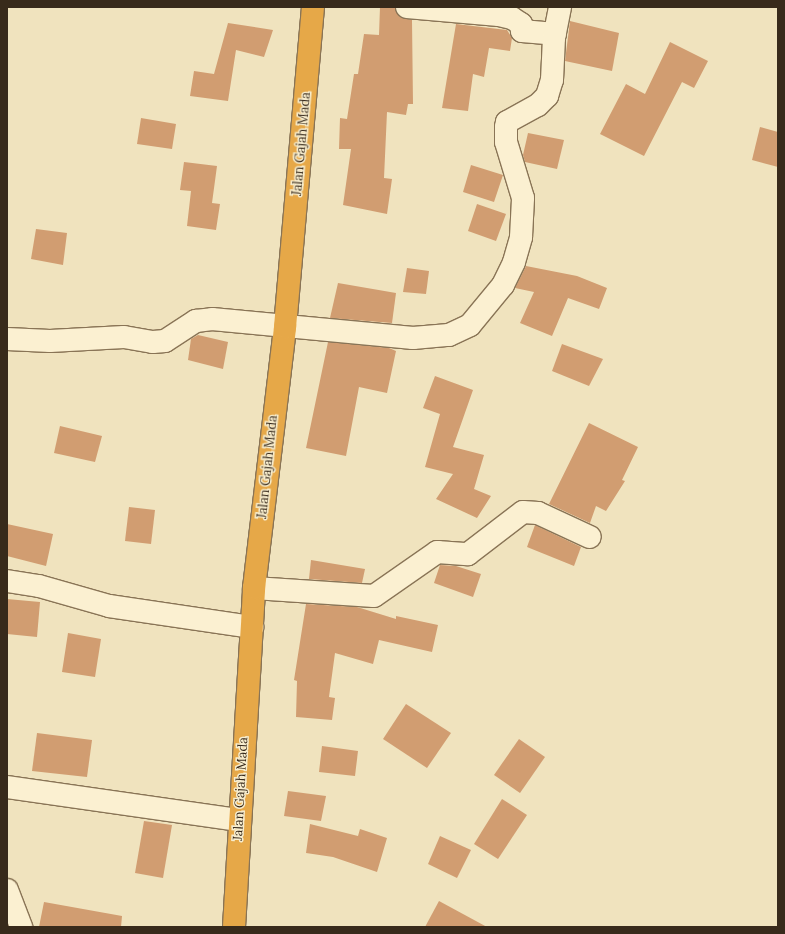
<!DOCTYPE html>
<html>
<head>
<meta charset="utf-8">
<style>
	body { margin:0 }
	#map { position:relative; width:785px; height:934px; overflow:hidden; background:#f0e3be; font-family:Lora,serif }
	div>[style] { position:absolute }
	.building>* { inset:0; background:#d19d71 }
	.roads { filter:drop-shadow(1px 0 #897456) drop-shadow(-1px 0 #897456) drop-shadow(0 1px #897456) drop-shadow(0 -1px #897456) }
	.minor>* { height:22px; margin:-11px; padding:0 11px; transform-origin:11px; border-radius:11px; background:#fbf0d1 }
	.highway>* { height:22px; margin:-11px; padding:0 11px; transform-origin:11px; border-radius:11px; background:#e6a848 }
	span { translate:-50% -50%; white-space:nowrap; text-align:center; line-height:1.15; -webkit-text-stroke:3px #f7edce; paint-order:stroke }
	.street-label { font-size:13px; color:#382a1b }
	.frame { position:absolute; inset:0; border:8px solid #382a1b; pointer-events:none }
</style>
</head>
<body>
<div id="map">
	<div class="building">
		<div style="clip-path:polygon(380px 7px,395px 7px,400px 17px,412px 20px,413px 104px,408px 104px,406px 115px,387px 112px,384px 178px,392px 179px,387px 214px,343px 205px,351px 149px,339px 149px,340px 118px,347px 119px,354px 74px,358px 74px,364px 34px,379px 35px)"></div>
		<div style="clip-path:polygon(570px 21px,619px 33px,612px 71px,565px 61px)"></div>
		<div style="clip-path:polygon(228px 23px,273px 30px,264px 57px,236px 50px,228px 101px,190px 96px,194px 71px,214px 74px)"></div>
		<div style="clip-path:polygon(456px 24px,507px 30px,512px 38px,510px 51px,489px 48px,484px 77px,473px 74px,468px 111px,442px 108px)"></div>
		<div style="clip-path:polygon(670px 42px,708px 61px,694px 88px,682px 82px,644px 156px,600px 134px,626px 84px,645px 94px)"></div>
		<div style="clip-path:polygon(141px 118px,176px 124px,172px 149px,137px 144px)"></div>
		<div style="clip-path:polygon(760px 127px,778px 132px,778px 167px,752px 160px)"></div>
		<div style="clip-path:polygon(528px 133px,564px 140px,557px 169px,525px 162px,523px 155px)"></div>
		<div style="clip-path:polygon(184px 162px,217px 166px,212px 203px,220px 204px,216px 230px,187px 226px,191px 191px,180px 190px)"></div>
		<div style="clip-path:polygon(471px 165px,503px 175px,494px 202px,463px 192px)"></div>
		<div style="clip-path:polygon(477px 204px,506px 214px,496px 241px,468px 231px)"></div>
		<div style="clip-path:polygon(36px 229px,67px 233px,63px 265px,31px 259px)"></div>
		<div style="clip-path:polygon(526px 266px,577px 276px,607px 288px,599px 309px,568px 298px,552px 336px,520px 323px,534px 292px,515px 288px)"></div>
		<div style="clip-path:polygon(407px 268px,429px 271px,426px 294px,403px 292px)"></div>
		<div style="clip-path:polygon(338px 283px,396px 293px,392px 323px,330px 318px)"></div>
		<div style="clip-path:polygon(198px 335px,228px 342px,223px 369px,188px 360px,191px 339px)"></div>
		<div style="clip-path:polygon(328px 342px,389px 348px,396px 351px,387px 393px,359px 387px,346px 456px,306px 448px)"></div>
		<div style="clip-path:polygon(562px 344px,603px 359px,589px 386px,552px 371px)"></div>
		<div style="clip-path:polygon(435px 376px,473px 390px,453px 447px,484px 455px,474px 489px,491px 496px,477px 518px,436px 499px,453px 474px,425px 467px,440px 414px,423px 408px)"></div>
		<div style="clip-path:polygon(589px 423px,638px 447px,622px 480px,625px 481px,606px 511px,596px 506px,590px 523px,549px 504px)"></div>
		<div style="clip-path:polygon(60px 426px,102px 436px,95px 462px,54px 453px)"></div>
		<div style="clip-path:polygon(129px 507px,155px 510px,151px 544px,125px 541px)"></div>
		<div style="clip-path:polygon(7px 524px,53px 534px,46px 566px,7px 556px)"></div>
		<div style="clip-path:polygon(535px 525px,581px 547px,574px 566px,527px 547px)"></div>
		<div style="clip-path:polygon(311px 560px,365px 569px,362px 583px,309px 579px)"></div>
		<div style="clip-path:polygon(440px 565px,456px 566px,481px 574px,473px 597px,434px 583px)"></div>
		<div style="clip-path:polygon(7px 599px,40px 602px,37px 637px,7px 634px)"></div>
		<div style="clip-path:polygon(306px 604px,357px 607px,396px 619px,396px 616px,438px 625px,432px 652px,379px 640px,373px 664px,335px 653px,329px 697px,335px 698px,332px 720px,296px 717px,297px 681px,294px 680px)"></div>
		<div style="clip-path:polygon(68px 633px,101px 639px,95px 677px,62px 672px)"></div>
		<div style="clip-path:polygon(406px 704px,451px 733px,427px 768px,383px 739px)"></div>
		<div style="clip-path:polygon(37px 733px,92px 740px,87px 777px,32px 771px)"></div>
		<div style="clip-path:polygon(519px 739px,545px 757px,520px 793px,494px 775px)"></div>
		<div style="clip-path:polygon(322px 746px,358px 751px,355px 776px,319px 772px)"></div>
		<div style="clip-path:polygon(288px 791px,326px 796px,321px 821px,284px 816px)"></div>
		<div style="clip-path:polygon(502px 799px,527px 815px,498px 859px,474px 844px)"></div>
		<div style="clip-path:polygon(144px 821px,172px 825px,163px 878px,135px 873px)"></div>
		<div style="clip-path:polygon(310px 824px,358px 836px,360px 829px,387px 838px,377px 872px,333px 857px,306px 853px)"></div>
		<div style="clip-path:polygon(440px 836px,471px 850px,457px 878px,428px 864px)"></div>
		<div style="clip-path:polygon(439px 901px,487px 927px,425px 927px)"></div>
		<div style="clip-path:polygon(44px 902px,122px 916px,121px 927px,39px 927px)"></div>
	</div>
	<div class="roads">
		<div class="minor">
			<div style="left:407px;top:7px;width:92px;rotate:5deg"></div>
			<div style="left:499px;top:15px;width:13px;rotate:13deg"></div>
			<div style="left:512px;top:18px;width:11px;rotate:34deg"></div>
			<div style="left:521px;top:24px;width:7px;rotate:82deg"></div>
			<div style="left:522px;top:31px;width:33px;rotate:5deg"></div>
			<div style="left:7px;top:339px;width:43px;rotate:2.7deg"></div>
			<div style="left:50px;top:341px;width:74px;rotate:-3.1deg"></div>
			<div style="left:124px;top:337px;width:29px;rotate:10deg"></div>
			<div style="left:153px;top:342px;width:12px;rotate:-5deg"></div>
			<div style="left:165px;top:341px;width:37px;rotate:-33deg"></div>
			<div style="left:196px;top:321px;width:16px;rotate:-7deg"></div>
			<div style="left:212px;top:319px;width:202px;rotate:5.4deg"></div>
			<div style="left:413px;top:338px;width:36px;rotate:-5deg"></div>
			<div style="left:449px;top:335px;width:23px;rotate:-25deg"></div>
			<div style="left:470px;top:325px;width:52px;rotate:-50.5deg"></div>
			<div style="left:503px;top:285px;width:25px;rotate:-64deg"></div>
			<div style="left:514px;top:262px;width:26px;rotate:-74deg"></div>
			<div style="left:521px;top:237px;width:39px;rotate:-87deg"></div>
			<div style="left:523px;top:198px;width:59px;rotate:-106.9deg"></div>
			<div style="left:506px;top:142px;width:15px;rotate:-90deg"></div>
			<div style="left:506px;top:127px;width:5px;rotate:-79deg"></div>
			<div style="left:507px;top:122px;width:35px;rotate:-29deg"></div>
			<div style="left:538px;top:105px;width:13px;rotate:-45deg"></div>
			<div style="left:547px;top:96px;width:17px;rotate:-73deg"></div>
			<div style="left:552px;top:80px;width:42px;rotate:-87.3deg"></div>
			<div style="left:554px;top:38px;width:32px;rotate:-79deg"></div>
			<div style="left:7px;top:581px;width:32px;rotate:9deg"></div>
			<div style="left:39px;top:586px;width:73px;rotate:15.9deg"></div>
			<div style="left:109px;top:606px;width:145px;rotate:8.4deg"></div>
			<div style="left:254px;top:588px;width:120px;rotate:3.8deg"></div>
			<div style="left:374px;top:596px;width:77px;rotate:-34.9deg"></div>
			<div style="left:437px;top:552px;width:31px;rotate:4deg"></div>
			<div style="left:468px;top:554px;width:69px;rotate:-37.4deg"></div>
			<div style="left:523px;top:512px;width:15px;rotate:4deg"></div>
			<div style="left:538px;top:513px;width:57px;rotate:24.8deg"></div>
			<div style="left:7px;top:787px;width:234px;rotate:8.1deg"></div>
			<div style="left:7px;top:890px;width:40px;rotate:69deg"></div>
		</div>
		<div class="highway">
			<div style="left:234px;top:927px;width:340px;rotate:-86.6deg"></div>
			<div style="left:254px;top:588px;width:263px;rotate:-83.2deg"></div>
			<div style="left:285px;top:327px;width:321px;rotate:-85deg"></div>
		</div>
	</div>
	<div class="street-label">
		<span style="left:302px;top:144px;rotate:-85deg">Jalan Gajah Mada</span>
		<span style="left:268px;top:467px;rotate:-84deg">Jalan Gajah Mada</span>
		<span style="left:241px;top:789px;rotate:-87deg">Jalan Gajah Mada</span>
	</div>
	<div class="frame"></div>
</div>
</body>
</html>
